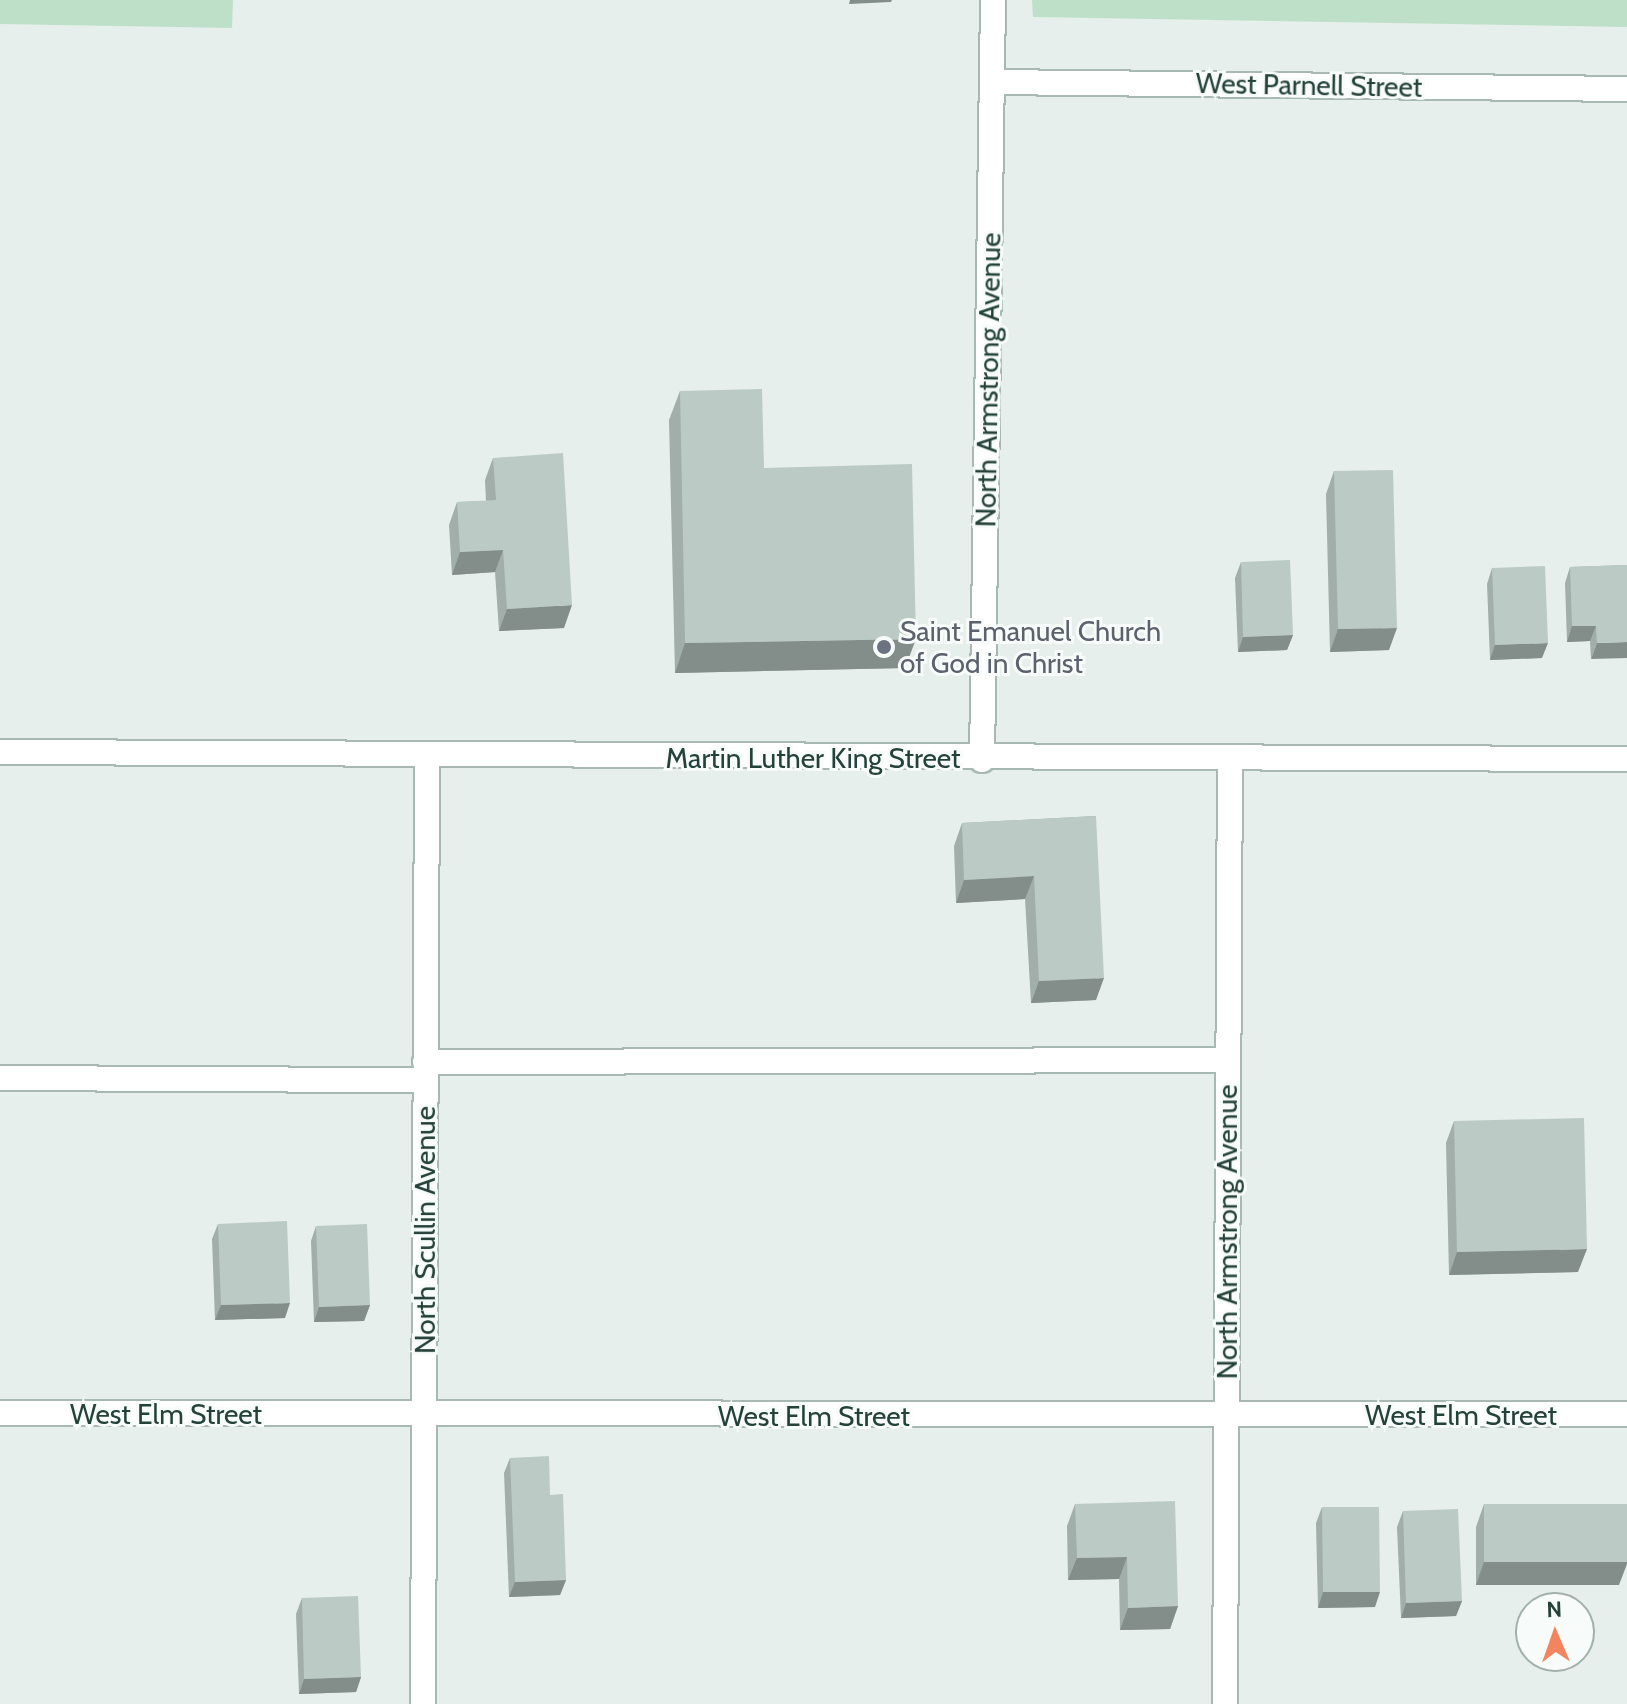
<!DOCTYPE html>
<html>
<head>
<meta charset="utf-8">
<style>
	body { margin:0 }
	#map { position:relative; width:1627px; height:1704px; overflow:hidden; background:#e6efeb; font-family:Cabin,sans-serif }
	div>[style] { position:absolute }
	.green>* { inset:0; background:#bfe0c8 }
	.roads { filter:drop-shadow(2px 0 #a8b8b2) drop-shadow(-2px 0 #a8b8b2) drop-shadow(0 2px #a8b8b2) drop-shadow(0 -2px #a8b8b2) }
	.minor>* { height:24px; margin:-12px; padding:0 12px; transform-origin:12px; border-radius:12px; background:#fff }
	.wall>* { inset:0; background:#a1aea9 }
	.shaded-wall>* { inset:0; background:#838d89 }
	.building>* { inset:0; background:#bbcac4 }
	.dots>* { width:22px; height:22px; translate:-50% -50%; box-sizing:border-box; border:4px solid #f7fbf9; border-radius:50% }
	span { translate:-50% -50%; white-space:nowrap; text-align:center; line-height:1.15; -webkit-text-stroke:6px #f7fbf9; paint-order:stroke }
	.street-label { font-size:28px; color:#24423a }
	.worship-label { font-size:28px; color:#5b616d }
	.left { translate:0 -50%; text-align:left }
	.north { position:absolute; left:1515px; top:1592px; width:80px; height:80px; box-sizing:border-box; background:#f7fbf9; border:2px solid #a3b1ad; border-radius:50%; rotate:358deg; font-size:22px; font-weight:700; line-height:32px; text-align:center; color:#24423a }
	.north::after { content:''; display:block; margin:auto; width:28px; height:36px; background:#f4845f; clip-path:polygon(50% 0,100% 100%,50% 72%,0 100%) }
</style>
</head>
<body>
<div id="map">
	<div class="green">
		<div style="clip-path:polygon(0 0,233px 0,232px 28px,0 24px)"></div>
		<div style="clip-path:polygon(1032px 0,1627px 0,1627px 27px,1033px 17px)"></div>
	</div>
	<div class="roads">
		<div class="minor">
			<div style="left:992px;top:82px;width:635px;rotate:0.63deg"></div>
			<div style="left:0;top:752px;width:1627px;rotate:0.25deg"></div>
			<div style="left:982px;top:760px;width:760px;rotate:-89.17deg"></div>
			<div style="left:425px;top:1062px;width:803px;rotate:-0.14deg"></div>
			<div style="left:0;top:1078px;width:426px;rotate:0.3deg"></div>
			<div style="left:0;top:1413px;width:1627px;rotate:0.04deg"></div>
			<div style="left:423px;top:1704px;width:948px;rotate:-89.76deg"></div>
			<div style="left:1225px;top:1704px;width:944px;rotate:-89.7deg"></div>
		</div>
	</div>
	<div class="wall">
		<div style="clip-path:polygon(680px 391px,764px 468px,905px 668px,675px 673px,669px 420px)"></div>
		<div style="clip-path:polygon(493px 458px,564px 628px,499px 631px,495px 572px,452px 575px,449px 525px,457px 502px,486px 501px,485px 480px)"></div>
		<div style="clip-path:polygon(1334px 471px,1389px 650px,1330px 652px,1326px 494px)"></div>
		<div style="clip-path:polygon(1241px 562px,1293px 635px,1287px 650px,1238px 652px,1235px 578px)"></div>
		<div style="clip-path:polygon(1627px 565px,1591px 659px,1590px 641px,1567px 642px,1565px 583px,1570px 567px)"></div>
		<div style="clip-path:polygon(1492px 568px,1542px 658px,1490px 660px,1487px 584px)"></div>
		<div style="clip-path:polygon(1096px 816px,1096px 1000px,1031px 1003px,1025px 899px,956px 903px,954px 846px,962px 823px)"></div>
		<div style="clip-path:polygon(1454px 1121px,1578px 1272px,1449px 1275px,1446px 1143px)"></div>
		<div style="clip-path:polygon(218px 1224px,285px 1318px,215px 1320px,212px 1239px)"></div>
		<div style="clip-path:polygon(316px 1226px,370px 1305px,364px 1321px,314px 1322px,311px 1241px)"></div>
		<div style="clip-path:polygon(510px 1458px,550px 1495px,566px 1580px,560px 1595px,509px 1597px,504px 1473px)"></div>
		<div style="clip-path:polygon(1075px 1504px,1178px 1606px,1170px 1629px,1120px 1630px,1119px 1579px,1068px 1580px,1067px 1526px)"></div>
		<div style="clip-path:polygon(1484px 1504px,1619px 1585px,1476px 1585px,1476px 1527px)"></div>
		<div style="clip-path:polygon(1322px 1507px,1375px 1607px,1318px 1608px,1316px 1523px)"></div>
		<div style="clip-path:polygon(1403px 1511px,1462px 1601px,1456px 1616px,1401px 1618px,1397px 1527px)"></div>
		<div style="clip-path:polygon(302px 1598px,361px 1677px,356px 1692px,299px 1694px,296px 1614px)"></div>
	</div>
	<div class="shaded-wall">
		<div style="clip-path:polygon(850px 0,892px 0,891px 2px,849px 4px)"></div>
		<div style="clip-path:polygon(503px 550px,495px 572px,452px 575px,460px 552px)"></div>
		<div style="clip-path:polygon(572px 605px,564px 628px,499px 631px,507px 609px)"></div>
		<div style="clip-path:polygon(1572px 626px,1596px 626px,1590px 641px,1567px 642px)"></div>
		<div style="clip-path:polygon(1397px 628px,1389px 650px,1330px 652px,1338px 629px)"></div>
		<div style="clip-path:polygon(1293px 635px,1287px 650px,1238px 652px,1243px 637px)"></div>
		<div style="clip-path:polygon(916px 639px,905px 668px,675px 673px,685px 643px)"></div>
		<div style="clip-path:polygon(1627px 642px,1627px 658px,1591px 659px,1597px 643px)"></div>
		<div style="clip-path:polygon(1548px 643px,1542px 658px,1490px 660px,1495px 645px)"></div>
		<div style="clip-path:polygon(1034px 876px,1025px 899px,956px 903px,964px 880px)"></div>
		<div style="clip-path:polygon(1104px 978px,1096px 1000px,1031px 1003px,1039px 981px)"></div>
		<div style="clip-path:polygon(1587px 1249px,1578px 1272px,1449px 1275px,1457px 1252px)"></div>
		<div style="clip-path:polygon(290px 1303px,285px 1318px,215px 1320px,221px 1305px)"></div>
		<div style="clip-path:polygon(370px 1305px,364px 1321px,314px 1322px,319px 1307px)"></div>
		<div style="clip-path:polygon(1127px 1557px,1119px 1579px,1068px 1580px,1077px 1558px)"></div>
		<div style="clip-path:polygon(1484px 1562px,1627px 1562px,1627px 1564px,1619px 1585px,1476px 1585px)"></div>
		<div style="clip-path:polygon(566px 1580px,560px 1595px,509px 1597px,515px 1582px)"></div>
		<div style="clip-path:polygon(1323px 1592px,1380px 1592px,1375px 1607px,1318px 1608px)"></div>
		<div style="clip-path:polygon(1462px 1601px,1456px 1616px,1401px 1618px,1406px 1603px)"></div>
		<div style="clip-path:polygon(1178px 1606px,1170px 1629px,1120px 1630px,1128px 1608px)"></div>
		<div style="clip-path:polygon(361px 1677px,356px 1692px,299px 1694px,304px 1679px)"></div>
	</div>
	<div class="building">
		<div style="clip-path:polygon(762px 389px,764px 468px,912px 464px,916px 639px,685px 643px,680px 391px)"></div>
		<div style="clip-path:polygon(563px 453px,572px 605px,507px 609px,503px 550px,460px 552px,457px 502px,496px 500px,493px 458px)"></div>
		<div style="clip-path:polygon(1393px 470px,1397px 628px,1338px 629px,1334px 471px)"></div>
		<div style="clip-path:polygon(1290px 560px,1293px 635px,1243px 637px,1241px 562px)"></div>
		<div style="clip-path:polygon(1627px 565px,1627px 642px,1597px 643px,1596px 626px,1572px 626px,1570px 567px)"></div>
		<div style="clip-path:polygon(1545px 566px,1548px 643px,1495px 645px,1492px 568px)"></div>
		<div style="clip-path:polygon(1096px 816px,1104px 978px,1039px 981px,1034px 876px,964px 880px,962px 823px)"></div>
		<div style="clip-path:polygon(1584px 1118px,1587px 1249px,1457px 1252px,1454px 1121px)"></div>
		<div style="clip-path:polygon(287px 1221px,290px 1303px,221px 1305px,218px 1224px)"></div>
		<div style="clip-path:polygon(367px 1224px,370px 1305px,319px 1307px,316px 1226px)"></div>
		<div style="clip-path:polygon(549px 1456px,550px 1495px,563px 1494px,566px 1580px,515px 1582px,510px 1458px)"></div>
		<div style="clip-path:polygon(1175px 1501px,1178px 1606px,1128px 1608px,1127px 1557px,1077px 1558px,1075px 1504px)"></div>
		<div style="clip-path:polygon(1484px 1504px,1627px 1504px,1627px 1562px,1484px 1562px)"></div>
		<div style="clip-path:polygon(1322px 1507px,1379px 1507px,1380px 1592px,1323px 1592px)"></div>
		<div style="clip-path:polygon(1458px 1509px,1462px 1601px,1406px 1603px,1403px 1511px)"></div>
		<div style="clip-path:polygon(358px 1596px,361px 1677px,304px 1679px,302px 1598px)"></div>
	</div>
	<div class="dots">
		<div style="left:884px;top:647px;background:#6b7280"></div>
	</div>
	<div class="street-label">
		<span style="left:1309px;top:85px;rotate:1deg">West Parnell Street</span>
		<span style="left:988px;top:380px;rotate:-89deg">North Armstrong Avenue</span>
		<span style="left:813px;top:758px">Martin Luther King Street</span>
		<span style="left:425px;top:1230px;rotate:-90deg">North Scullin Avenue</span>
		<span style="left:1227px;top:1232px;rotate:-90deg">North Armstrong Avenue</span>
		<span style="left:166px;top:1414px">West Elm Street</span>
		<span style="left:1461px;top:1415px">West Elm Street</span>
		<span style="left:814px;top:1416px">West Elm Street</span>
	</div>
	<div class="worship-label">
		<span class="left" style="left:900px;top:647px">Saint Emanuel Church<br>of God in Christ</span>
	</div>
	<div class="north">N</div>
</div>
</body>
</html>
